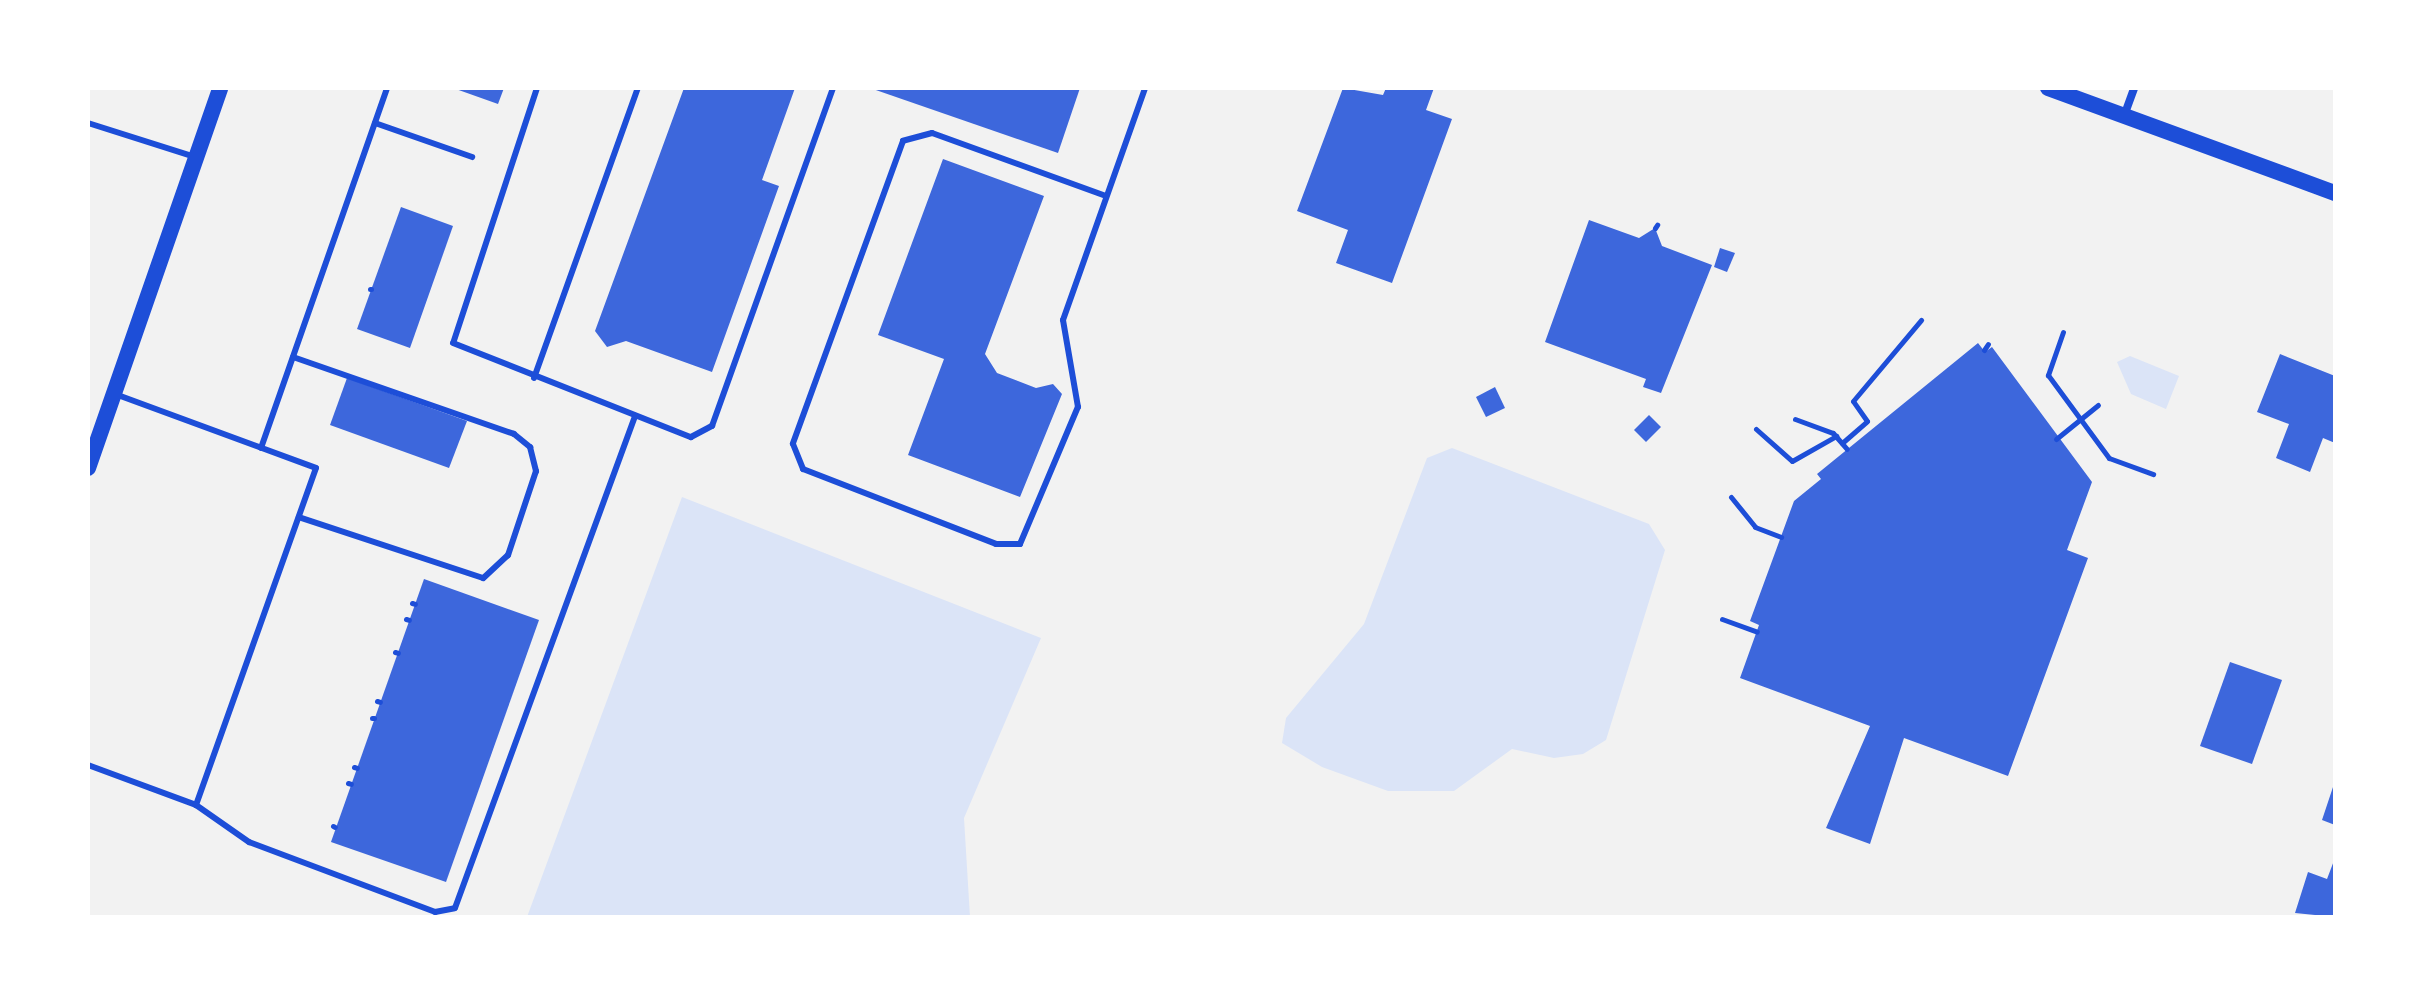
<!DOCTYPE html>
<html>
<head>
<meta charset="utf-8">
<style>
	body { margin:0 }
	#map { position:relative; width:2423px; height:1005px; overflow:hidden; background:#f2f2f2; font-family:"Nunito Sans",sans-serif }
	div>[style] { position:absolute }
	.green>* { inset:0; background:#dbe4f7 }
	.building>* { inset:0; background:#3d67dc }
	.path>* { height:5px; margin:-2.5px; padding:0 2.5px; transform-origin:2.5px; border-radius:2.5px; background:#1d4ed8 }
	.service>* { height:6px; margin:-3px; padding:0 3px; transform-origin:3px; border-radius:3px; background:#1d4ed8 }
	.minor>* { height:8px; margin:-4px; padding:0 4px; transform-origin:4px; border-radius:4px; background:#1d4ed8 }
	.secondary>* { height:16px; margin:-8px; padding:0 8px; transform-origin:8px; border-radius:8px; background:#1d4ed8 }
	span { translate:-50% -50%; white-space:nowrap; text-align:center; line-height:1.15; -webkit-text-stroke:6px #fff; paint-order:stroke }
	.frame { position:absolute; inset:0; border:90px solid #fff; pointer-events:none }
</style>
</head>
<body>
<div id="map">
	<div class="green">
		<div style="clip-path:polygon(2130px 356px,2179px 376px,2166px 409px,2131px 394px,2117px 362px)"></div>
		<div style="clip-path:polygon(1452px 448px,1649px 524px,1665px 550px,1606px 740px,1583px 754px,1554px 758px,1512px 749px,1454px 791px,1388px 791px,1322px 767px,1282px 743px,1286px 718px,1364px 624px,1427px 458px)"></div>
		<div style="clip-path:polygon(682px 497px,1041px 638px,964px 818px,970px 917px,527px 917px)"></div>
	</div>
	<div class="building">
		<div style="clip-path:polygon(453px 88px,504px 88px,498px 104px)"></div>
		<div style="clip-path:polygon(684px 88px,795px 88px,762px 180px,779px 186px,712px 372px,626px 341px,607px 347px,595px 331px)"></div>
		<div style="clip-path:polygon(870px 88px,1080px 88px,1058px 153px)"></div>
		<div style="clip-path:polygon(1343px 88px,1383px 95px,1386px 88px,1434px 88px,1426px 110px,1452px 119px,1392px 283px,1336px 263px,1348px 230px,1297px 211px)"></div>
		<div style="clip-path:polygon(943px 159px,1044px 196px,985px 354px,997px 373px,1036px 388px,1053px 384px,1062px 394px,1020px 497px,908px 455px,944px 359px,878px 335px)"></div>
		<div style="clip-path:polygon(401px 207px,453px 226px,410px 348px,357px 329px)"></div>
		<div style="clip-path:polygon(1589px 220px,1639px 238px,1655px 228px,1662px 246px,1712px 265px,1661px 393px,1643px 387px,1646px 379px,1545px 342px)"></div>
		<div style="clip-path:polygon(1720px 248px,1735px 253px,1727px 272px,1714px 267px)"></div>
		<div style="clip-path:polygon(1978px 343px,1985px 352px,1992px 347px,2092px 482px,2067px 550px,2088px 558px,2008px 776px,1904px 738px,1870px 844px,1826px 828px,1870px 726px,1740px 678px,1759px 625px,1750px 621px,1794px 501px,1821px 479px,1817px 474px)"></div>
		<div style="clip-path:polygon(2280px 354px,2335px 376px,2335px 443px,2323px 438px,2310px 472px,2276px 458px,2289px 424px,2257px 412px)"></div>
		<div style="clip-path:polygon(347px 378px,467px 421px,449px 468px,330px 425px)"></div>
		<div style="clip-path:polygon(1495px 387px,1505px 408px,1486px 417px,1476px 397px)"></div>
		<div style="clip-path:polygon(1649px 415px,1661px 427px,1646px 442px,1634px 430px)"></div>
		<div style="clip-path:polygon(424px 579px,539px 620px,446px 882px,331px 842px)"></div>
		<div style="clip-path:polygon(2230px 662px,2282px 680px,2252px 764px,2200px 746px)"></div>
		<div style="clip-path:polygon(2334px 784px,2335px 784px,2335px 825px,2322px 820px)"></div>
		<div style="clip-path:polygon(2335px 858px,2335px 917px,2295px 913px,2308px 872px,2327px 879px)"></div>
	</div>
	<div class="path">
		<div style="left:1655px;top:228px;width:4px;rotate:-56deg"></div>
		<div style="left:370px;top:289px;width:1px"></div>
		<div style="left:2063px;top:332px;width:46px;rotate:109.2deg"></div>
		<div style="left:2048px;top:375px;width:103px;rotate:53.7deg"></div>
		<div style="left:2109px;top:458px;width:47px;rotate:20deg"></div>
		<div style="left:1984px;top:350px;width:7px;rotate:-56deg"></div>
		<div style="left:1795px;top:419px;width:40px;rotate:20.2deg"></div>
		<div style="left:1833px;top:433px;width:21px;rotate:49deg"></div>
		<div style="left:1756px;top:429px;width:48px;rotate:41.6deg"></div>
		<div style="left:1792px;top:461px;width:51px;rotate:-29.6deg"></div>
		<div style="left:2056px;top:439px;width:54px;rotate:-39deg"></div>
		<div style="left:1842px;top:443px;width:33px;rotate:-41deg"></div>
		<div style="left:1867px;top:421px;width:24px;rotate:-125deg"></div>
		<div style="left:1853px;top:401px;width:106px;rotate:-50deg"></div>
		<div style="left:1731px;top:497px;width:38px;rotate:51deg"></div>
		<div style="left:1755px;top:527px;width:28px;rotate:21deg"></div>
		<div style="left:412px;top:603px;width:3px;rotate:18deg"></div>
		<div style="left:406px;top:619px;width:3px;rotate:18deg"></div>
		<div style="left:1722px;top:619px;width:37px;rotate:20deg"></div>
		<div style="left:395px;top:652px;width:3px;rotate:18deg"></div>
		<div style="left:377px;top:701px;width:3px;rotate:18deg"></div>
		<div style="left:372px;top:718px;width:2px"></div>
		<div style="left:354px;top:767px;width:3px;rotate:18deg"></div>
		<div style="left:348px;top:783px;width:3px;rotate:18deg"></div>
		<div style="left:333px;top:826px;width:2px;rotate:27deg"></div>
	</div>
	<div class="service">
		<div style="left:537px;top:88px;width:268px;rotate:108.2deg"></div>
		<div style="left:453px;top:343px;width:256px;rotate:21.6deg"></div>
		<div style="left:691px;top:437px;width:24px;rotate:-28deg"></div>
		<div style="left:712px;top:426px;width:359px;rotate:-70.3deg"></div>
		<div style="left:88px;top:123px;width:112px;rotate:17.6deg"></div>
		<div style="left:375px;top:123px;width:103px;rotate:19.3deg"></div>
		<div style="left:1106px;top:196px;width:185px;rotate:-160.1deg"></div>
		<div style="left:932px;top:133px;width:30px;rotate:165deg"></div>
		<div style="left:903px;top:141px;width:322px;rotate:110deg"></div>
		<div style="left:793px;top:444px;width:27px;rotate:68deg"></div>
		<div style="left:803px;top:469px;width:207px;rotate:21.2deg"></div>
		<div style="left:996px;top:544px;width:24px"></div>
		<div style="left:1020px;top:544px;width:149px;rotate:-67.1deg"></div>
		<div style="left:1078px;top:407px;width:88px;rotate:-99.8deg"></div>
		<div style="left:1063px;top:320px;width:246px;rotate:-70.5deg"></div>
		<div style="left:293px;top:357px;width:234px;rotate:19.2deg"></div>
		<div style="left:514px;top:434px;width:21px;rotate:39deg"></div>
		<div style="left:530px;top:447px;width:25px;rotate:76deg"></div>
		<div style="left:536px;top:471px;width:89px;rotate:108.4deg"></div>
		<div style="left:508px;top:555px;width:34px;rotate:137deg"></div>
		<div style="left:483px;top:578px;width:194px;rotate:-161.7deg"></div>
		<div style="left:534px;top:378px;width:308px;rotate:-70.3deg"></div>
		<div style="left:115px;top:394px;width:214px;rotate:20.2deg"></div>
		<div style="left:316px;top:468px;width:358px;rotate:109.6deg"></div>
		<div style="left:261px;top:448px;width:381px;rotate:-70.7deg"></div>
		<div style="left:88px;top:765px;width:115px;rotate:20.3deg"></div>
		<div style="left:196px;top:805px;width:65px;rotate:34.9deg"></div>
		<div style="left:249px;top:842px;width:199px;rotate:20.6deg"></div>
		<div style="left:435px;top:912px;width:20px;rotate:-11deg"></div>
		<div style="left:455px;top:908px;width:524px;rotate:-69.9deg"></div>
	</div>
	<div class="minor">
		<div style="left:2124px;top:116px;width:30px;rotate:-70deg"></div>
	</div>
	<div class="secondary">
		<div style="left:2048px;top:88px;width:306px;rotate:20.1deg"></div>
		<div style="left:88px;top:468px;width:402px;rotate:-70.8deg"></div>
	</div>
	<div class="frame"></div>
</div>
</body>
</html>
